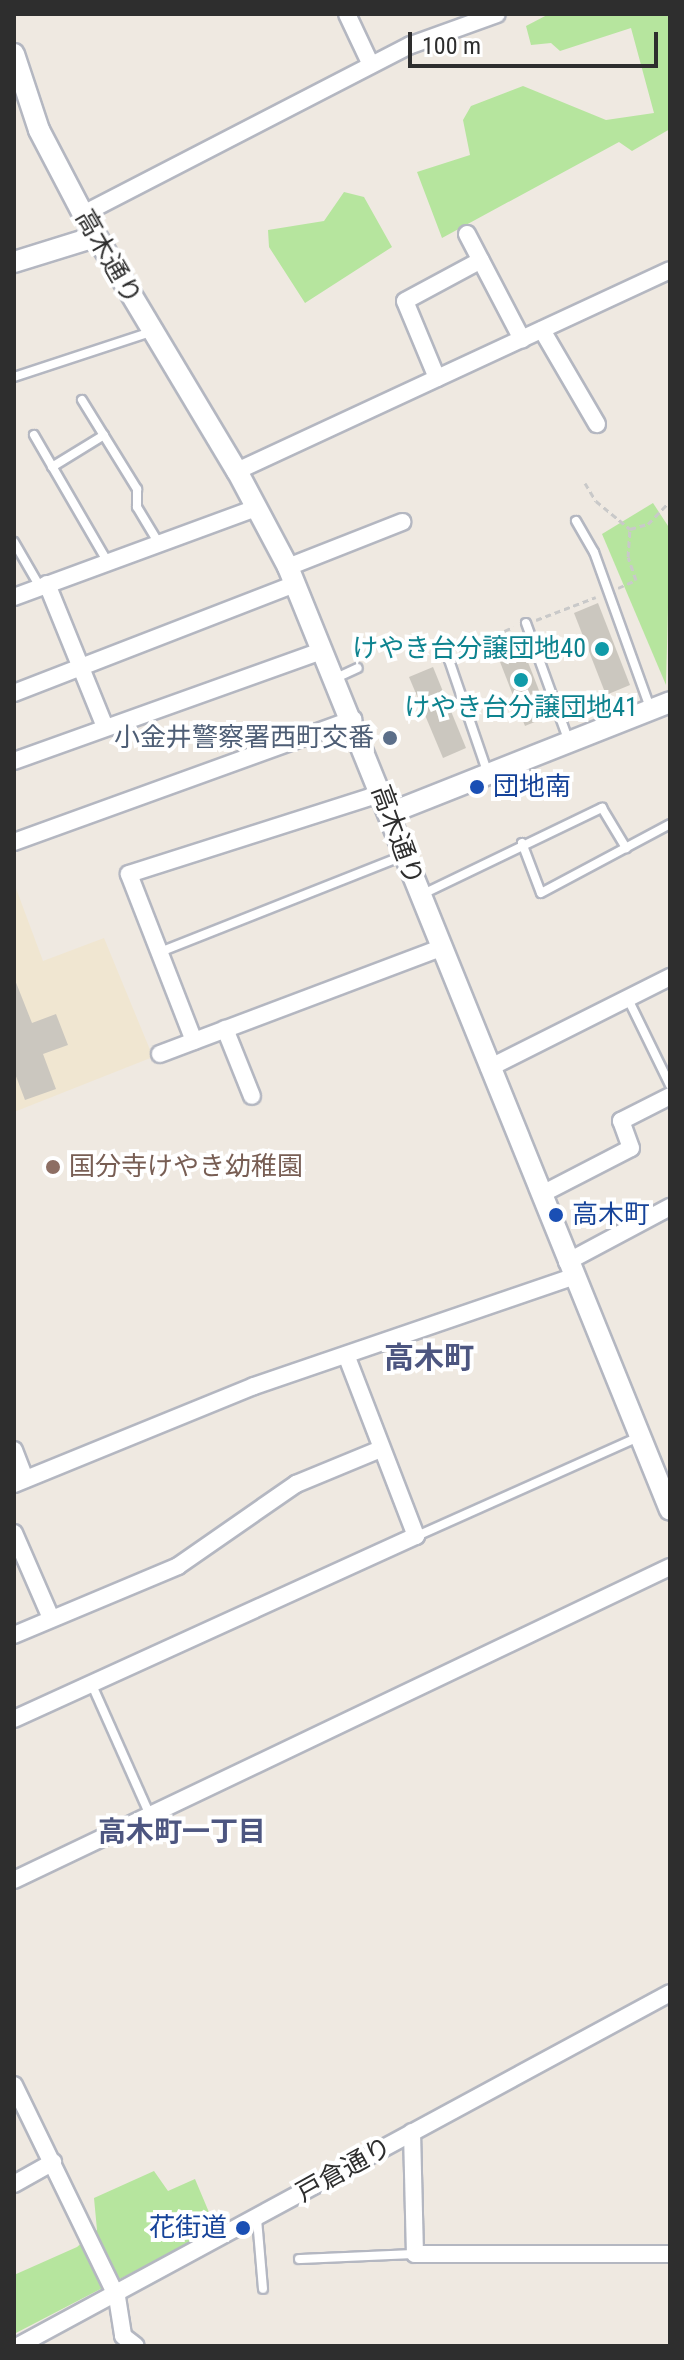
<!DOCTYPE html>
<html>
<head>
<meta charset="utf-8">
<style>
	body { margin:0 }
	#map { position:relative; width:684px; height:2360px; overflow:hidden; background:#efe9e1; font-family:"Roboto Condensed","Noto Sans JP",sans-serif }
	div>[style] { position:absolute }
	.education>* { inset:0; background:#f0e6d1 }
	.green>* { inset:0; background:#b6e59e }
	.building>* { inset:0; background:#cbc7bf }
	.path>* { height:3px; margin-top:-1.5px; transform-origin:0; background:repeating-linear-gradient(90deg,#c9c9c9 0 6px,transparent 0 10px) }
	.roads { filter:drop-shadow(2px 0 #b4b7c1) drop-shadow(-2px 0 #b4b7c1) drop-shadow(0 2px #b4b7c1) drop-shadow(0 -2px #b4b7c1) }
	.service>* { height:8px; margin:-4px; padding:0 4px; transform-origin:4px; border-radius:4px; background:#fff }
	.minor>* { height:16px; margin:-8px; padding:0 8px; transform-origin:8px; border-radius:8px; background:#fff }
	.tertiary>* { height:20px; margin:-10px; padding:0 10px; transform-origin:10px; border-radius:10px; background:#fff }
	.dots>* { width:22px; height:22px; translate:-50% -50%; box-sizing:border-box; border:4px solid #fff; border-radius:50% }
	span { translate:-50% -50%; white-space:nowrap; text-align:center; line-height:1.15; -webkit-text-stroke:8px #fff; paint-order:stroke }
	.street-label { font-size:26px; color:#2e2e2e }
	.culture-label { font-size:26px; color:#0d838f }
	.right { translate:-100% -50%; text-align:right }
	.service-label { font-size:26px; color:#4e5e75 }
	.transit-label { font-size:26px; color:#164399 }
	.left { translate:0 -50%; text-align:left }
	.education-label { font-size:26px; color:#785e54 }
	.neighbourhood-label { font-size:28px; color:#4d5680; font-weight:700 }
	.quarter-label { font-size:30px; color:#4d5680; font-weight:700 }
	.frame { position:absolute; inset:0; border:16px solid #2e2e2e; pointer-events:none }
	.scale { position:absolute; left:408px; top:32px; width:250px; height:36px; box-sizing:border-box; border:4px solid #2e2e2e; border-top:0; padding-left:10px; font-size:24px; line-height:28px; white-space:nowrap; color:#2e2e2e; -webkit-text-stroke:6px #fff; paint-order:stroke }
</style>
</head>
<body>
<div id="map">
	<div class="education">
		<div style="clip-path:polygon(14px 883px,43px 961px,104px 938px,153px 1057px,14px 1112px)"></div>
	</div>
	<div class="green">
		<div style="clip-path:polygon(549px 14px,670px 14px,670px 129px,632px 151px,619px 142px,442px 238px,417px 172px,470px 155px,463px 120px,471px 106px,523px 86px,606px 120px,654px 113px,631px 28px,560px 51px,551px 43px,531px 45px,526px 26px)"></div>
		<div style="clip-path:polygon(344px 192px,364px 197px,392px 247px,305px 303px,269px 247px,268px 230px,324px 221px)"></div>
		<div style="clip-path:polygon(653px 503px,670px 529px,666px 685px,602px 534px)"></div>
		<div style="clip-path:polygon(154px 2171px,168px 2191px,195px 2179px,216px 2229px,14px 2334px,14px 2275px,77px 2247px,97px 2230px,94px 2198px)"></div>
	</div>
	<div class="building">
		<div style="clip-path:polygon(598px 603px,630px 685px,606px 695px,574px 613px)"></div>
		<div style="clip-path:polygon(517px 634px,549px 716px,525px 726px,493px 644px)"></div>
		<div style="clip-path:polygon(433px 667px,466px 748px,443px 758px,409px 677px)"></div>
		<div style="clip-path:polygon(15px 980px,32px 1023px,56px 1014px,68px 1045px,43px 1054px,56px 1089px,25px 1100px,14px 1071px)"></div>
	</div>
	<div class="path">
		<div style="left:585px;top:483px;width:21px;rotate:59deg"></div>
		<div style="left:596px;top:501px;width:44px;rotate:39.5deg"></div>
		<div style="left:630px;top:529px;width:19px;rotate:-16deg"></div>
		<div style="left:648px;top:524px;width:32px;rotate:-46deg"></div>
		<div style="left:618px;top:588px;width:20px;rotate:-24deg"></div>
		<div style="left:636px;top:580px;width:24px;rotate:-109deg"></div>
		<div style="left:628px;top:557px;width:28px;rotate:-86deg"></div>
		<div style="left:536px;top:620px;width:64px;rotate:-21deg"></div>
		<div style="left:459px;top:652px;width:60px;rotate:-24.8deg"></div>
	</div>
	<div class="roads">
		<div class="service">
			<div style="left:14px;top:377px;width:144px;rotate:-18.2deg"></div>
			<div style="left:82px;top:400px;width:105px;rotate:58.3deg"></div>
			<div style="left:137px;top:489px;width:18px;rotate:90deg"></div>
			<div style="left:137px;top:507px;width:41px;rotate:59deg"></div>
			<div style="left:34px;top:435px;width:146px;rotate:59.9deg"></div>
			<div style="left:52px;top:467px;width:61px;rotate:-31.6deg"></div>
			<div style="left:576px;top:521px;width:36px;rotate:60deg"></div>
			<div style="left:594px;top:552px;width:168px;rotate:70.2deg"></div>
			<div style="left:14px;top:542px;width:52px;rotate:60deg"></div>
			<div style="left:526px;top:623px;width:127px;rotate:70.1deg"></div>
			<div style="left:448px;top:657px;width:124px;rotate:71.1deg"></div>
			<div style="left:334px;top:679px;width:26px;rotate:-25deg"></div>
			<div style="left:522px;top:843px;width:53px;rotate:69.2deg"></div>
			<div style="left:541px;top:893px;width:146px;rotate:-28.1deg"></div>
			<div style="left:423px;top:894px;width:199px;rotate:-25.7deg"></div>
			<div style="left:602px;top:808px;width:47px;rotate:59deg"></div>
			<div style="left:160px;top:952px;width:261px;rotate:-21.6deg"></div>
			<div style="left:628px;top:999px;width:96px;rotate:64deg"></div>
			<div style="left:417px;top:1536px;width:242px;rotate:-24.1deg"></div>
			<div style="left:92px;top:1685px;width:142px;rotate:66deg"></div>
			<div style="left:257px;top:2219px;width:70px;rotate:85.1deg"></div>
			<div style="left:299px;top:2259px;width:116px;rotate:-2.5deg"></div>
		</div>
		<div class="minor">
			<div style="left:347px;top:14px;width:56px;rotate:64.8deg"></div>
			<div style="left:83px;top:214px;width:369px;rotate:-27.3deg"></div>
			<div style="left:411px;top:45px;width:91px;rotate:-19.8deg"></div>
			<div style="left:467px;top:234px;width:119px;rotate:62.4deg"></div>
			<div style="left:542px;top:330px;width:109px;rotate:59.7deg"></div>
			<div style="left:437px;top:378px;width:83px;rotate:-112.6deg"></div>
			<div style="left:405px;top:301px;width:86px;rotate:-28.3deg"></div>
			<div style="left:237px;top:471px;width:477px;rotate:-24.9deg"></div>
			<div style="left:288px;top:567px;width:123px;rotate:-21.5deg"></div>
			<div style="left:47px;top:584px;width:154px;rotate:67.9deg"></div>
			<div style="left:14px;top:597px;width:260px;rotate:-20.2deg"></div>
			<div style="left:14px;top:693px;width:301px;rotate:-21.2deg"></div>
			<div style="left:14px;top:761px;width:326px;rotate:-19.7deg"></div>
			<div style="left:14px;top:842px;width:361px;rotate:-19.9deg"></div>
			<div style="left:225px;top:1029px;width:72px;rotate:68.1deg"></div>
			<div style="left:194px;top:1041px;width:179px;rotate:-111.3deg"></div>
			<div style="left:129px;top:874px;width:267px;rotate:-17.7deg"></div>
			<div style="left:160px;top:1054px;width:299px;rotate:-20.7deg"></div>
			<div style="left:489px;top:1068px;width:203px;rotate:-26.7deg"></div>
			<div style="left:542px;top:1194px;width:100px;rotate:-27.3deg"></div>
			<div style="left:631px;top:1148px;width:29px;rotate:-110deg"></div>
			<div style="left:621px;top:1121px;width:55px;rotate:-27deg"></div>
			<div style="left:567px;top:1262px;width:117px;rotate:-28.1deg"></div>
			<div style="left:14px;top:1450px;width:31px;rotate:69deg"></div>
			<div style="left:14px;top:1484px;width:259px;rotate:-22.2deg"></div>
			<div style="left:254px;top:1386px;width:337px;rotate:-18.9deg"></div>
			<div style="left:14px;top:1533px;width:93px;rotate:66.5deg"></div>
			<div style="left:14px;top:1635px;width:178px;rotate:-22.8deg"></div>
			<div style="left:178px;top:1566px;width:144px;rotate:-34.8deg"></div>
			<div style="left:296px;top:1484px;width:92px;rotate:-22.4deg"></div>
			<div style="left:14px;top:1719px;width:442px;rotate:-24.5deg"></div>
			<div style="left:416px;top:1536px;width:194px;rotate:-111.1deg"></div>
			<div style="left:14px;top:1880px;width:727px;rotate:-25.51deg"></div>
			<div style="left:14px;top:2085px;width:236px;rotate:64.1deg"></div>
			<div style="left:117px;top:2297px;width:39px;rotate:81deg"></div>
			<div style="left:123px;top:2336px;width:16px;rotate:38deg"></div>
			<div style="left:412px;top:2132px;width:122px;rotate:88.6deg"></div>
			<div style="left:415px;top:2254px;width:255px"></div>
			<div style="left:14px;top:2184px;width:45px;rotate:-29.4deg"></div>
			<div style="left:18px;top:2346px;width:741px;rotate:-28.43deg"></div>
		</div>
		<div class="tertiary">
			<div style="left:14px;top:54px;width:80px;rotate:71.8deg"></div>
			<div style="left:39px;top:130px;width:95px;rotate:62.4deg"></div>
			<div style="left:83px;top:214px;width:300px;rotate:59.1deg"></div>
			<div style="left:237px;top:471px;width:109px;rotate:62deg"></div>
			<div style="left:288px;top:567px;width:1017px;rotate:67.95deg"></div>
			<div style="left:14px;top:262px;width:85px;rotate:-17.2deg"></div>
			<div style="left:390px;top:813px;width:301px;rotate:-21.6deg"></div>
		</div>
	</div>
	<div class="dots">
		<div style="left:602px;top:649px;background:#0f9aa8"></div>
		<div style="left:521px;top:680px;background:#0f9aa8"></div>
		<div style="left:390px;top:738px;background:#5c6f8a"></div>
		<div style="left:477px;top:787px;background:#1a4fb4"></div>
		<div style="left:53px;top:1167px;background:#8d6e63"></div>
		<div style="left:556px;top:1215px;background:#1a4fb4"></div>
		<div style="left:243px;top:2228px;background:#1a4fb4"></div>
	</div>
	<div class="street-label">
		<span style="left:108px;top:257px;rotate:60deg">高木通り</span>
		<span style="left:397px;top:835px;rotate:70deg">高木通り</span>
		<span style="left:344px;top:2170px;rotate:-29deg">戸倉通り</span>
	</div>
	<div class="culture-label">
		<span class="right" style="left:586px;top:649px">けやき台分譲団地40</span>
		<span style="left:521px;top:708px">けやき台分譲団地41</span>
	</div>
	<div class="service-label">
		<span class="right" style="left:374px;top:738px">小金井警察署西町交番</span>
	</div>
	<div class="transit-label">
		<span class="left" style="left:493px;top:787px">団地南</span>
		<span class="left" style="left:572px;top:1215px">高木町</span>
		<span class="right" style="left:227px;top:2228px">花街道</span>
	</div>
	<div class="education-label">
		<span class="left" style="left:69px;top:1167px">国分寺けやき幼稚園</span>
	</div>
	<div class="neighbourhood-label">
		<span style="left:182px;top:1832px">高木町一丁目</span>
	</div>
	<div class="quarter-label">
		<span style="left:429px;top:1358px">高木町</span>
	</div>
	<div class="frame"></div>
	<div class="scale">100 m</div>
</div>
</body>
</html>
